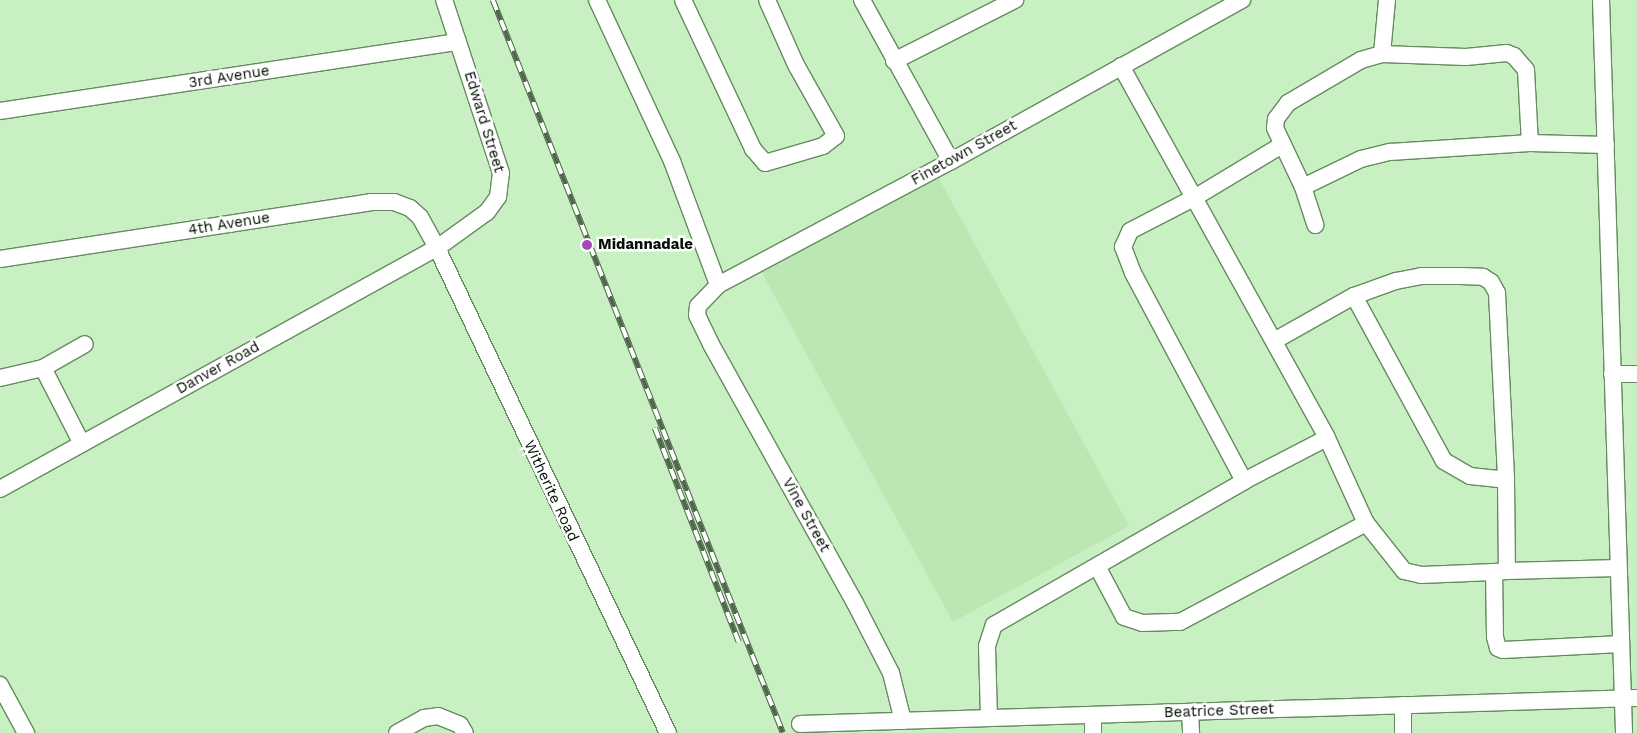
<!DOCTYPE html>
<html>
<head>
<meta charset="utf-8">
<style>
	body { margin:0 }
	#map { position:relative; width:1637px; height:733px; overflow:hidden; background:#c9f0c2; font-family:"Work Sans",sans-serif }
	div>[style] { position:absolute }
	.built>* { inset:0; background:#bbe7b3 }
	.roads { filter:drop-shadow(1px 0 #668a60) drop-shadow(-1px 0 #668a60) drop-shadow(0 1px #668a60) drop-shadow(0 -1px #668a60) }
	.minor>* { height:16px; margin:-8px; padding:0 8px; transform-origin:8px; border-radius:8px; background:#fff }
	.rail>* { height:5.5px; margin-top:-2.75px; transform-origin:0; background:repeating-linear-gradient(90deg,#fff 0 11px,#51674d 0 22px); box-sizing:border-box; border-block:1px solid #51674d }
	.dots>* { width:14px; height:14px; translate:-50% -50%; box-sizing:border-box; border:2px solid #fff; border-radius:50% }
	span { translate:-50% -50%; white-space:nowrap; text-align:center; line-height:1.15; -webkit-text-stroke:5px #fff; paint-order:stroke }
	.street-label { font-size:15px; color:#041003 }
	.poi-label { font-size:15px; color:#041003; font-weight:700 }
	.left { translate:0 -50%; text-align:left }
</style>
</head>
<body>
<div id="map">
	<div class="built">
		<div style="clip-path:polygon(937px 175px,1129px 526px,953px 622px,761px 271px)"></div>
	</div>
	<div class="roads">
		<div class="minor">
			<div style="left:597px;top:0;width:178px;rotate:65deg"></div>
			<div style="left:672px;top:161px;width:132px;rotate:69.6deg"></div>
			<div style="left:683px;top:0;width:165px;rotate:64.8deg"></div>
			<div style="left:753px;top:149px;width:18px;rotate:49deg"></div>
			<div style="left:765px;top:163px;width:60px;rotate:-16.3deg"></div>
			<div style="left:823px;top:146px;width:16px;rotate:-38deg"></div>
			<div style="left:836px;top:136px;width:81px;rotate:-119.4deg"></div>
			<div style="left:796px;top:65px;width:71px;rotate:-114deg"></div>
			<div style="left:862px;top:0;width:184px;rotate:61.1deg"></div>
			<div style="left:1387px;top:0;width:54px;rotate:95.3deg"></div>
			<div style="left:1382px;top:54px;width:22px;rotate:164deg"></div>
			<div style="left:1361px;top:60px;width:85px;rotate:149.5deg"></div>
			<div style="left:1288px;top:103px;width:20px;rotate:127deg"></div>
			<div style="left:1276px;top:119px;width:9px;rotate:96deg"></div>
			<div style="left:1275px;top:128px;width:65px;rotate:64.6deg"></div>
			<div style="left:1303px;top:187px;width:64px;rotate:-25.8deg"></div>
			<div style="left:1361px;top:159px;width:30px;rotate:-14deg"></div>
			<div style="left:1390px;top:152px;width:140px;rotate:-3.7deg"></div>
			<div style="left:1530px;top:143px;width:76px;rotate:1.5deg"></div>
			<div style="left:1601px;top:0;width:733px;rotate:88.2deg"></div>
			<div style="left:1382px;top:54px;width:84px;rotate:2deg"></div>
			<div style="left:1466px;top:57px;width:41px;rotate:-5.6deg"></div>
			<div style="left:1507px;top:53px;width:8px;rotate:23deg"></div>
			<div style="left:1514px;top:56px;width:18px;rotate:49deg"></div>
			<div style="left:1526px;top:70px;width:73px;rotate:86.9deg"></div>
			<div style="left:894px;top:61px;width:136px;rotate:-26.8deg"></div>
			<div style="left:1121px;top:66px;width:425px;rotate:61deg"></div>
			<div style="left:1327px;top:438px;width:94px;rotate:65.4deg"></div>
			<div style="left:1366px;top:523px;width:61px;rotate:51.6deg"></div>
			<div style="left:1404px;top:571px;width:17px;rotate:13deg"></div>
			<div style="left:1421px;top:575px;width:73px;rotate:-2.4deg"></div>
			<div style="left:1494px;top:572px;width:65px;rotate:89.1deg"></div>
			<div style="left:1495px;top:637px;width:11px;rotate:75deg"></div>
			<div style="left:1498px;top:648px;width:5px;rotate:22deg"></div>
			<div style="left:1503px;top:650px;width:118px;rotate:-2.9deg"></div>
			<div style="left:0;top:111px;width:463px;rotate:-8.6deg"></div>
			<div style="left:1303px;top:187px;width:40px;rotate:72deg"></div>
			<div style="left:0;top:259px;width:375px;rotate:-8.7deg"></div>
			<div style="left:371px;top:202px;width:23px"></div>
			<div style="left:394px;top:202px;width:17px;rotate:21deg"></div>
			<div style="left:410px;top:208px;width:13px;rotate:42deg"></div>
			<div style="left:420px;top:217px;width:35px;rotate:61deg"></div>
			<div style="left:437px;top:248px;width:537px;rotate:64.53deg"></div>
			<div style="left:1354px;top:296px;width:188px;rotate:61.4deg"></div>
			<div style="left:1444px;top:461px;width:30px;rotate:30deg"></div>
			<div style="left:1470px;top:476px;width:36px;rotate:6deg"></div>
			<div style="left:1274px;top:341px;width:92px;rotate:-29.4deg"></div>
			<div style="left:1354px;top:296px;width:45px;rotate:-19.7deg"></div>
			<div style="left:1396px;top:281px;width:25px;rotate:-11deg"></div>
			<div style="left:1421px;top:276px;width:39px"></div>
			<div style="left:1460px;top:276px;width:23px;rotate:2deg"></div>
			<div style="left:1483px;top:277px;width:9px;rotate:32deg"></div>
			<div style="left:1491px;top:282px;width:13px;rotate:61deg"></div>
			<div style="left:1497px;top:293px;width:187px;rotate:87.2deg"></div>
			<div style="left:1506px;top:480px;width:91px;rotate:89.4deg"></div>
			<div style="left:1507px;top:571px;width:13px;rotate:176deg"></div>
			<div style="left:43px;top:368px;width:85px;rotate:62.8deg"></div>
			<div style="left:1612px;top:374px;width:25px"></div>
			<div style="left:0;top:378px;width:44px;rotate:-13.1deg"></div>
			<div style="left:43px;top:368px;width:48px;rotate:-29.7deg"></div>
			<div style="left:1244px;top:481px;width:236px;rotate:-118.1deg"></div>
			<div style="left:1133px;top:273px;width:28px;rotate:-111deg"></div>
			<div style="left:1123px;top:247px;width:17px;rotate:-66deg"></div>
			<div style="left:1130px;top:231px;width:72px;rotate:-27.3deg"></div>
			<div style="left:1194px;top:198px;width:103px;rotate:-31.1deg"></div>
			<div style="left:0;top:489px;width:499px;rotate:-28.9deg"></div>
			<div style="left:437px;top:248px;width:62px;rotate:-35.8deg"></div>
			<div style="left:487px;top:212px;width:19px;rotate:-54deg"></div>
			<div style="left:498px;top:197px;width:24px;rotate:-83deg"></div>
			<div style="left:501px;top:173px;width:182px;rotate:-108.2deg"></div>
			<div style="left:1098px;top:568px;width:55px;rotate:62deg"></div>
			<div style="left:1124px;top:617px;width:19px;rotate:18deg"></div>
			<div style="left:1142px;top:623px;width:38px;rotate:-2deg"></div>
			<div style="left:1180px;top:622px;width:211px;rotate:-28deg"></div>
			<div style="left:1507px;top:571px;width:111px;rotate:-1.5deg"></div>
			<div style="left:0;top:685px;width:55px;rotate:61.6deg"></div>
			<div style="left:1190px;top:712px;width:21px;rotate:87deg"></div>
			<div style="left:989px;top:718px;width:72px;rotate:-91.6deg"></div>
			<div style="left:987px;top:646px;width:22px;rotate:-72deg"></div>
			<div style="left:994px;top:625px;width:289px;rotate:-29.9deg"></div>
			<div style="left:1244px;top:481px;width:93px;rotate:-27.4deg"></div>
			<div style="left:903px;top:721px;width:49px;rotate:-104deg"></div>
			<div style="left:891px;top:673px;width:79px;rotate:-117.2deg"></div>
			<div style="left:855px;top:603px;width:296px;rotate:-119.1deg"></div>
			<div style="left:711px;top:344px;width:32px;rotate:-116deg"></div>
			<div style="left:697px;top:315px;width:9px;rotate:-84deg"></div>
			<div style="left:698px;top:306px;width:29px;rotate:-46deg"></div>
			<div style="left:718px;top:285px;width:264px;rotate:-28deg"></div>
			<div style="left:951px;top:161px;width:333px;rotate:-29deg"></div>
			<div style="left:800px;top:724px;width:837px;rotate:-1.78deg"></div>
			<div style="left:397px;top:733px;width:31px;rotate:-29deg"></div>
			<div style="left:424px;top:718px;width:14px;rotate:-8deg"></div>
			<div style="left:438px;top:716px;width:24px;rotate:22deg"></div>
			<div style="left:460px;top:725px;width:9px;rotate:58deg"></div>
			<div style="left:1093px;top:733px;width:18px;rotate:-90deg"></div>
			<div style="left:1403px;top:733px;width:28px;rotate:-90deg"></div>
		</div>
	</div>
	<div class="rail">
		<div style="left:493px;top:0;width:788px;rotate:68.41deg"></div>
		<div style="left:655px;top:428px;width:230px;rotate:68.6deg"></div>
	</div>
	<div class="dots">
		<div style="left:587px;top:245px;background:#a54bb7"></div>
	</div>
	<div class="street-label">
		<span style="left:229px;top:77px;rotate:-9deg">3rd Avenue</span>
		<span style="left:484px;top:122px;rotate:73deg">Edward Street</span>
		<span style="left:964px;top:153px;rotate:-29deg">Finetown Street</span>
		<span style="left:229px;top:224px;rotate:-9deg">4th Avenue</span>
		<span style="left:218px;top:368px;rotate:-29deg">Danver Road</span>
		<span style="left:551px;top:491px;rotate:65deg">Witherite Road</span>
		<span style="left:806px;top:515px;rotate:61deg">Vine Street</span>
		<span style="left:1219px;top:711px;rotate:-2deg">Beatrice Street</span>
	</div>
	<div class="poi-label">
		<span class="left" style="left:598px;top:245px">Midannadale</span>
	</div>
</div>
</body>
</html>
